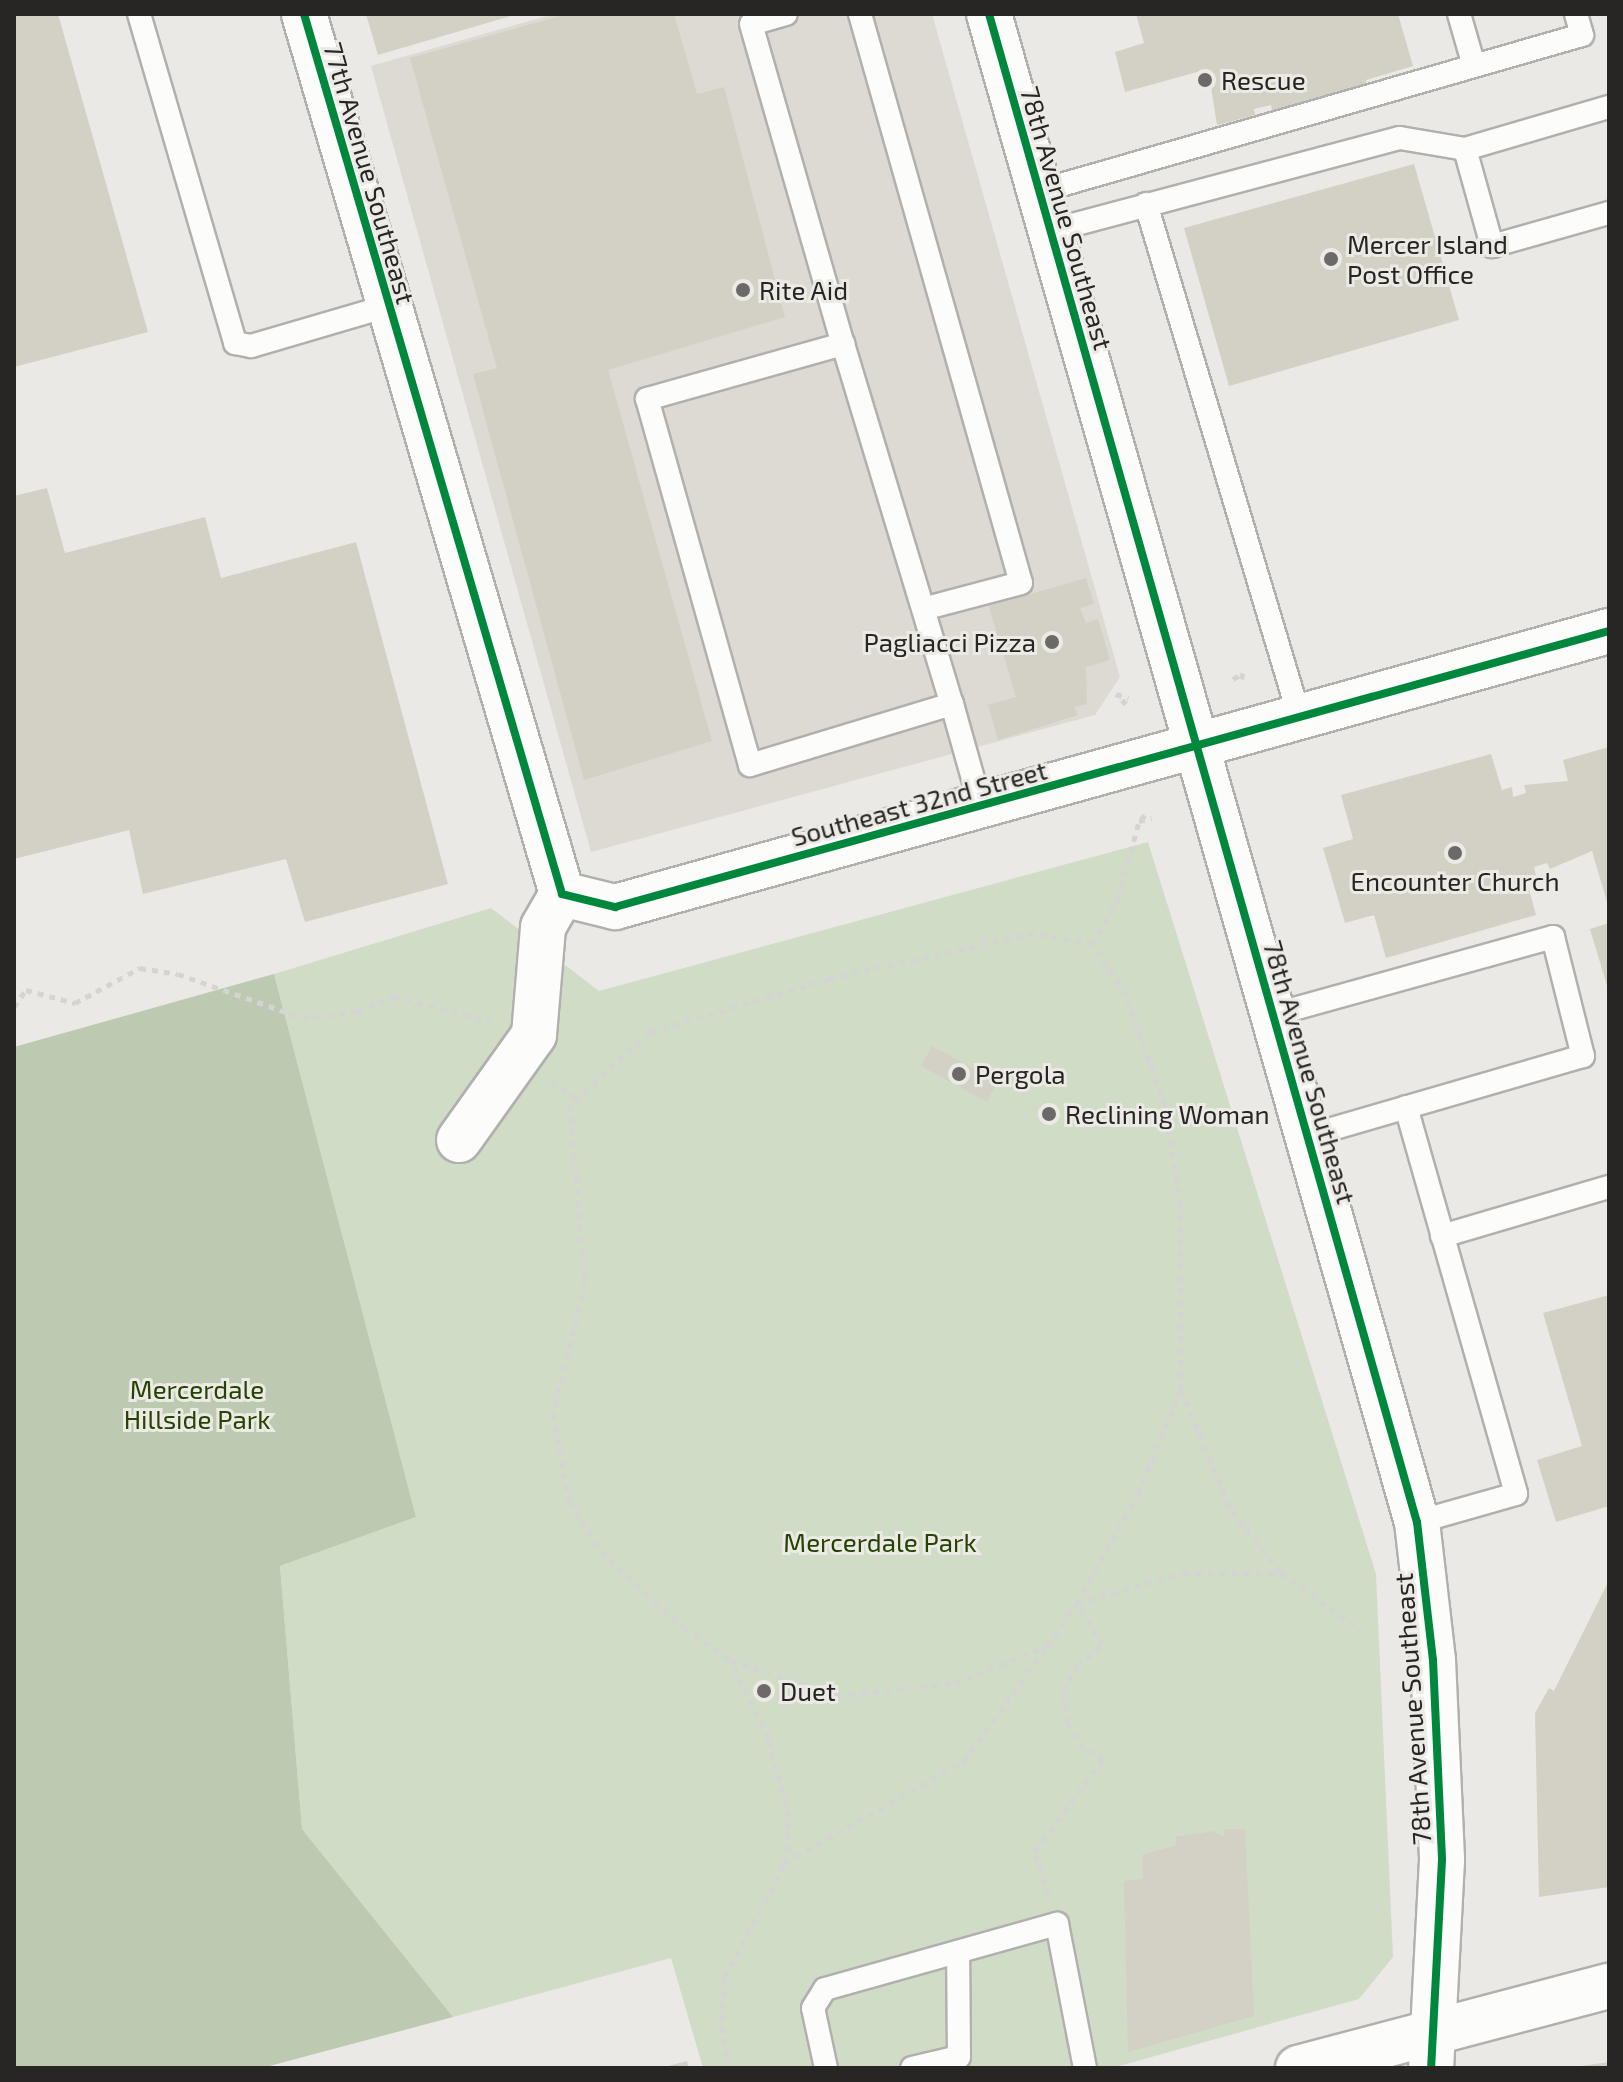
<!DOCTYPE html>
<html>
<head>
<meta charset="utf-8">
<style>
	body { margin:0 }
	#map { position:relative; width:1623px; height:2082px; overflow:hidden; background:#ebe9e6; font-family:"Exo 2",sans-serif }
	div>[style] { position:absolute }
	.built>* { inset:0; background:#dcdad2 }
	.green>* { inset:0; background:#d1dcc7 }
	.forest>* { inset:0; background:#bdcab1 }
	.building>* { inset:0; background:#d3d0c6 }
	.path>* { height:5px; margin-top:-2.5px; transform-origin:0; background:repeating-linear-gradient(90deg,#d4d4d3 0 6px,transparent 0 12px) }
	.roads { filter:drop-shadow(2px 0 #b1b0ae) drop-shadow(-2px 0 #b1b0ae) drop-shadow(0 2px #b1b0ae) drop-shadow(0 -2px #b1b0ae) }
	.service>* { height:22px; margin:-11px; padding:0 11px; transform-origin:11px; border-radius:11px; background:#fcfcfb }
	.minor>* { height:44px; margin:-22px; padding:0 22px; transform-origin:22px; border-radius:22px; background:#fcfcfb }
	.tertiary>* { height:44px; margin:-22px; padding:0 22px; transform-origin:22px; border-radius:22px; background:#fcfcfb }
	.cycleway>* { height:8px; margin:-4px; padding:0 4px; transform-origin:4px; border-radius:4px; background:#00873e }
	.dots>* { width:22px; height:22px; translate:-50% -50%; box-sizing:border-box; border:4px solid #eceae5; border-radius:50% }
	span { translate:-50% -50%; white-space:nowrap; text-align:center; line-height:1.15; -webkit-text-stroke:6px #eceae5; paint-order:stroke }
	.poi-label { font-size:26px; color:#272624 }
	.left { translate:0 -50%; text-align:left }
	.right { translate:-100% -50%; text-align:right }
	.street-label { font-size:26px; color:#272624 }
	.park-label { font-size:26px; color:#274301 }
	.frame { position:absolute; inset:0; border:16px solid #272624; pointer-events:none }
</style>
</head>
<body>
<div id="map">
	<div class="built">
		<div style="clip-path:polygon(554px 14px,932px 14px,1120px 677px,1095px 715px,591px 852px,371px 66px)"></div>
	</div>
	<div class="green">
		<div style="clip-path:polygon(1148px 842px,1376px 1574px,1393px 1957px,1359px 1999px,1112px 2068px,703px 2068px,671px 1958px,453px 2017px,302px 1829px,280px 1566px,416px 1517px,274px 974px,491px 908px,599px 991px)"></div>
	</div>
	<div class="forest">
		<div style="clip-path:polygon(274px 974px,416px 1517px,280px 1566px,302px 1829px,453px 2017px,262px 2068px,14px 2068px,14px 1047px)"></div>
	</div>
	<div class="building">
		<div style="clip-path:polygon(14px 14px,58px 14px,148px 332px,14px 367px)"></div>
		<div style="clip-path:polygon(366px 14px,514px 14px,514px 15px,378px 55px)"></div>
		<div style="clip-path:polygon(567px 14px,674px 14px,697px 94px,724px 87px,785px 317px,608px 370px,712px 741px,584px 780px,473px 374px,497px 368px,410px 58px)"></div>
		<div style="clip-path:polygon(1136px 14px,1398px 14px,1413px 66px,1366px 80px,1366px 88px,1273px 114px,1271px 105px,1254px 109px,1255px 115px,1217px 125px,1208px 69px,1125px 92px,1115px 52px,1144px 43px)"></div>
		<div style="clip-path:polygon(1414px 164px,1459px 320px,1229px 386px,1184px 228px)"></div>
		<div style="clip-path:polygon(47px 488px,65px 553px,205px 517px,221px 578px,356px 542px,448px 884px,305px 922px,286px 859px,143px 894px,129px 830px,14px 859px,14px 496px)"></div>
		<div style="clip-path:polygon(1086px 578px,1094px 604px,1080px 608px,1086px 623px,1098px 619px,1110px 660px,1086px 667px,1087px 704px,1074px 707px,1078px 715px,998px 740px,988px 705px,1016px 697px,989px 606px)"></div>
		<div style="clip-path:polygon(1609px 747px,1609px 909px,1592px 851px,1550px 869px,1547px 863px,1534px 867px,1536px 876px,1526px 878px,1536px 915px,1386px 958px,1374px 915px,1345px 923px,1323px 848px,1353px 839px,1341px 795px,1491px 754px,1502px 790px,1512px 787px,1513px 797px,1526px 793px,1524px 785px,1568px 781px,1563px 760px)"></div>
		<div style="clip-path:polygon(1609px 923px,1609px 989px,1608px 989px,1590px 929px)"></div>
		<div style="clip-path:polygon(932px 1046px,997px 1082px,987px 1102px,921px 1066px)"></div>
		<div style="clip-path:polygon(1609px 1295px,1609px 1506px,1556px 1522px,1537px 1460px,1582px 1446px,1543px 1313px)"></div>
		<div style="clip-path:polygon(1609px 1580px,1609px 1887px,1539px 1897px,1535px 1713px,1549px 1688px,1554px 1691px)"></div>
		<div style="clip-path:polygon(1224px 1829px,1245px 1829px,1254px 2016px,1128px 2052px,1124px 1881px,1143px 1879px,1142px 1855px,1176px 1845px,1176px 1837px,1214px 1831px,1224px 1837px)"></div>
		<div style="clip-path:polygon(687px 2061px,689px 2068px,664px 2068px,664px 2067px)"></div>
		<div style="clip-path:polygon(1609px 2062px,1609px 2068px,1581px 2068px,1581px 2066px)"></div>
	</div>
	<div class="path">
		<div style="left:1233px;top:679px;width:12px;rotate:-31deg"></div>
		<div style="left:1243px;top:673px;width:10px;rotate:107deg"></div>
		<div style="left:1126px;top:704px;width:14px;rotate:-135deg"></div>
		<div style="left:1116px;top:694px;width:13px;rotate:18deg"></div>
		<div style="left:1145px;top:815px;width:8px;rotate:135deg"></div>
		<div style="left:1139px;top:821px;width:13px;rotate:-13deg"></div>
		<div style="left:1093px;top:944px;width:51px;rotate:-60.9deg"></div>
		<div style="left:1118px;top:899px;width:81px;rotate:-74.9deg"></div>
		<div style="left:14px;top:1007px;width:21px;rotate:-55deg"></div>
		<div style="left:26px;top:990px;width:51px;rotate:14.9deg"></div>
		<div style="left:75px;top:1003px;width:74px;rotate:-28.3deg"></div>
		<div style="left:140px;top:968px;width:38px;rotate:9deg"></div>
		<div style="left:178px;top:974px;width:133px;rotate:19.4deg"></div>
		<div style="left:303px;top:1018px;width:54px;rotate:-6.3deg"></div>
		<div style="left:357px;top:1012px;width:40px;rotate:-23.4deg"></div>
		<div style="left:394px;top:996px;width:100px;rotate:15deg"></div>
		<div style="left:551px;top:1081px;width:31px;rotate:33deg"></div>
		<div style="left:1181px;top:1390px;width:131px;rotate:67.5deg"></div>
		<div style="left:1231px;top:1511px;width:79px;rotate:50.7deg"></div>
		<div style="left:785px;top:1863px;width:206px;rotate:-29.7deg"></div>
		<div style="left:964px;top:1761px;width:142px;rotate:-54.2deg"></div>
		<div style="left:1047px;top:1646px;width:52px;rotate:-55.1deg"></div>
		<div style="left:1077px;top:1603px;width:125px;rotate:-60.8deg"></div>
		<div style="left:1138px;top:1494px;width:113px;rotate:-67.7deg"></div>
		<div style="left:1181px;top:1389px;width:184px;rotate:-90deg"></div>
		<div style="left:1181px;top:1205px;width:100px;rotate:-99.2deg"></div>
		<div style="left:1165px;top:1106px;width:118px;rotate:-109.4deg"></div>
		<div style="left:1126px;top:995px;width:61px;rotate:-122.9deg"></div>
		<div style="left:1093px;top:944px;width:60px;rotate:-169.4deg"></div>
		<div style="left:1034px;top:933px;width:210px;rotate:167.4deg"></div>
		<div style="left:829px;top:979px;width:187px;rotate:163.5deg"></div>
		<div style="left:650px;top:1032px;width:108px;rotate:137.6deg"></div>
		<div style="left:570px;top:1105px;width:179px;rotate:85.2deg"></div>
		<div style="left:585px;top:1283px;width:135px;rotate:103.7deg"></div>
		<div style="left:553px;top:1414px;width:88px;rotate:79.6deg"></div>
		<div style="left:569px;top:1501px;width:59px;rotate:57.4deg"></div>
		<div style="left:601px;top:1551px;width:113px;rotate:42.9deg"></div>
		<div style="left:684px;top:1628px;width:57px;rotate:34.2deg"></div>
		<div style="left:731px;top:1660px;width:112px;rotate:18.8deg"></div>
		<div style="left:837px;top:1696px;width:119px;rotate:-6.3deg"></div>
		<div style="left:955px;top:1683px;width:99px;rotate:-21.9deg"></div>
		<div style="left:1048px;top:1895px;width:46px;rotate:-106.5deg"></div>
		<div style="left:1035px;top:1851px;width:116px;rotate:-53.4deg"></div>
		<div style="left:1104px;top:1758px;width:23px;rotate:-155deg"></div>
		<div style="left:1083px;top:1748px;width:30px;rotate:-123deg"></div>
		<div style="left:1067px;top:1723px;width:32px;rotate:-97deg"></div>
		<div style="left:1063px;top:1691px;width:29px;rotate:-61deg"></div>
		<div style="left:1077px;top:1666px;width:33px;rotate:-39deg"></div>
		<div style="left:1103px;top:1645px;width:49px;rotate:-121.8deg"></div>
		<div style="left:1077px;top:1603px;width:111px;rotate:-15.7deg"></div>
		<div style="left:1184px;top:1573px;width:98px"></div>
		<div style="left:1282px;top:1573px;width:99px;rotate:36.4deg"></div>
		<div style="left:729px;top:2068px;width:48px;rotate:-99.7deg"></div>
		<div style="left:721px;top:2021px;width:44px;rotate:-84.8deg"></div>
		<div style="left:725px;top:1977px;width:129px;rotate:-62.2deg"></div>
		<div style="left:785px;top:1863px;width:47px;rotate:-85.1deg"></div>
		<div style="left:789px;top:1816px;width:81px;rotate:-105.1deg"></div>
		<div style="left:768px;top:1738px;width:85px;rotate:-115.7deg"></div>
	</div>
	<div class="roads">
		<div class="service">
			<div style="left:139px;top:14px;width:343px;rotate:73.7deg"></div>
			<div style="left:235px;top:343px;width:16px;rotate:11deg"></div>
			<div style="left:251px;top:346px;width:143px;rotate:-16.3deg"></div>
			<div style="left:786px;top:14px;width:36px;rotate:164deg"></div>
			<div style="left:751px;top:24px;width:333px;rotate:74deg"></div>
			<div style="left:860px;top:14px;width:591px;rotate:74.2deg"></div>
			<div style="left:1021px;top:583px;width:101px;rotate:165.1deg"></div>
			<div style="left:1459px;top:14px;width:54px;rotate:73.9deg"></div>
			<div style="left:1465px;top:149px;width:101px;rotate:74.4deg"></div>
			<div style="left:1492px;top:246px;width:122px;rotate:-15.8deg"></div>
			<div style="left:1040px;top:191px;width:564px;rotate:-16.06deg"></div>
			<div style="left:1582px;top:35px;width:22px;rotate:-106deg"></div>
			<div style="left:1146px;top:204px;width:538px;rotate:73.35deg"></div>
			<div style="left:1050px;top:231px;width:362px;rotate:-14.9deg"></div>
			<div style="left:1400px;top:138px;width:66px;rotate:9.6deg"></div>
			<div style="left:1465px;top:149px;width:150px;rotate:-16.3deg"></div>
			<div style="left:952px;top:704px;width:211px;rotate:163.2deg"></div>
			<div style="left:750px;top:765px;width:380px;rotate:-105.7deg"></div>
			<div style="left:647px;top:399px;width:204px;rotate:-15.7deg"></div>
			<div style="left:843px;top:344px;width:376px;rotate:73.2deg"></div>
			<div style="left:952px;top:704px;width:107px;rotate:74.3deg"></div>
			<div style="left:1272px;top:1015px;width:292px;rotate:-15.5deg"></div>
			<div style="left:1553px;top:937px;width:123px;rotate:75.9deg"></div>
			<div style="left:1583px;top:1056px;width:286px;rotate:163.8deg"></div>
			<div style="left:1406px;top:1107px;width:402px;rotate:74.1deg"></div>
			<div style="left:1516px;top:1494px;width:103px;rotate:164.2deg"></div>
			<div style="left:1442px;top:1236px;width:174px;rotate:-16.4deg"></div>
			<div style="left:826px;top:2068px;width:61px;rotate:-102.2deg"></div>
			<div style="left:813px;top:2008px;width:22px;rotate:-58deg"></div>
			<div style="left:825px;top:1989px;width:241px;rotate:-15.7deg"></div>
			<div style="left:1057px;top:1924px;width:147px;rotate:79deg"></div>
			<div style="left:912px;top:2068px;width:48px;rotate:-13.2deg"></div>
			<div style="left:959px;top:2057px;width:105px;rotate:-90.5deg"></div>
		</div>
		<div class="minor">
			<div style="left:459px;top:1140px;width:129px;rotate:-54.5deg"></div>
			<div style="left:534px;top:1035px;width:108px;rotate:-85.2deg"></div>
			<div style="left:543px;top:927px;width:38px;rotate:-60deg"></div>
			<div style="left:1298px;top:2068px;width:322px;rotate:-14.8deg"></div>
		</div>
		<div class="tertiary">
			<div style="left:304px;top:14px;width:917px;rotate:73.66deg"></div>
			<div style="left:562px;top:894px;width:55px;rotate:13.8deg"></div>
			<div style="left:615px;top:907px;width:1032px;rotate:-15.52deg"></div>
			<div style="left:989px;top:14px;width:1568px;rotate:74.16deg"></div>
			<div style="left:1417px;top:1522px;width:139px;rotate:83.4deg"></div>
			<div style="left:1433px;top:1660px;width:200px;rotate:87.4deg"></div>
			<div style="left:1442px;top:1860px;width:208px;rotate:93deg"></div>
		</div>
	</div>
	<div class="cycleway">
		<div style="left:304px;top:14px;width:917px;rotate:73.66deg"></div>
		<div style="left:562px;top:894px;width:55px;rotate:13.8deg"></div>
		<div style="left:615px;top:907px;width:1032px;rotate:-15.52deg"></div>
		<div style="left:989px;top:14px;width:1568px;rotate:74.16deg"></div>
		<div style="left:1417px;top:1522px;width:139px;rotate:83.4deg"></div>
		<div style="left:1433px;top:1660px;width:200px;rotate:87.4deg"></div>
		<div style="left:1442px;top:1860px;width:208px;rotate:93deg"></div>
	</div>
	<div class="dots">
		<div style="left:1205px;top:80px;background:#6c6a68"></div>
		<div style="left:1331px;top:259px;background:#6c6a68"></div>
		<div style="left:743px;top:290px;background:#6c6a68"></div>
		<div style="left:1052px;top:642px;background:#6c6a68"></div>
		<div style="left:1455px;top:853px;background:#6c6a68"></div>
		<div style="left:959px;top:1074px;background:#6c6a68"></div>
		<div style="left:1049px;top:1114px;background:#6c6a68"></div>
		<div style="left:764px;top:1691px;background:#6c6a68"></div>
	</div>
	<div class="poi-label">
		<span class="left" style="left:1221px;top:80px">Rescue</span>
		<span class="left" style="left:1347px;top:259px">Mercer Island<br>Post Office</span>
		<span class="left" style="left:759px;top:290px">Rite Aid</span>
		<span class="right" style="left:1036px;top:642px">Pagliacci Pizza</span>
		<span style="left:1455px;top:881px">Encounter Church</span>
		<span class="left" style="left:975px;top:1074px">Pergola</span>
		<span class="left" style="left:1065px;top:1114px">Reclining Woman</span>
		<span class="left" style="left:780px;top:1691px">Duet</span>
	</div>
	<div class="street-label">
		<span style="left:370px;top:173px;rotate:74deg">77th Avenue Southeast</span>
		<span style="left:1067px;top:218px;rotate:74deg">78th Avenue Southeast</span>
		<span style="left:919px;top:803px;rotate:-15deg">Southeast 32nd Street</span>
		<span style="left:1310px;top:1072px;rotate:74deg">78th Avenue Southeast</span>
		<span style="left:1412px;top:1709px;rotate:-94deg">78th Avenue Southeast</span>
	</div>
	<div class="park-label">
		<span style="left:197px;top:1404px">Mercerdale<br>Hillside Park</span>
		<span style="left:880px;top:1542px">Mercerdale Park</span>
	</div>
	<div class="frame"></div>
</div>
</body>
</html>
